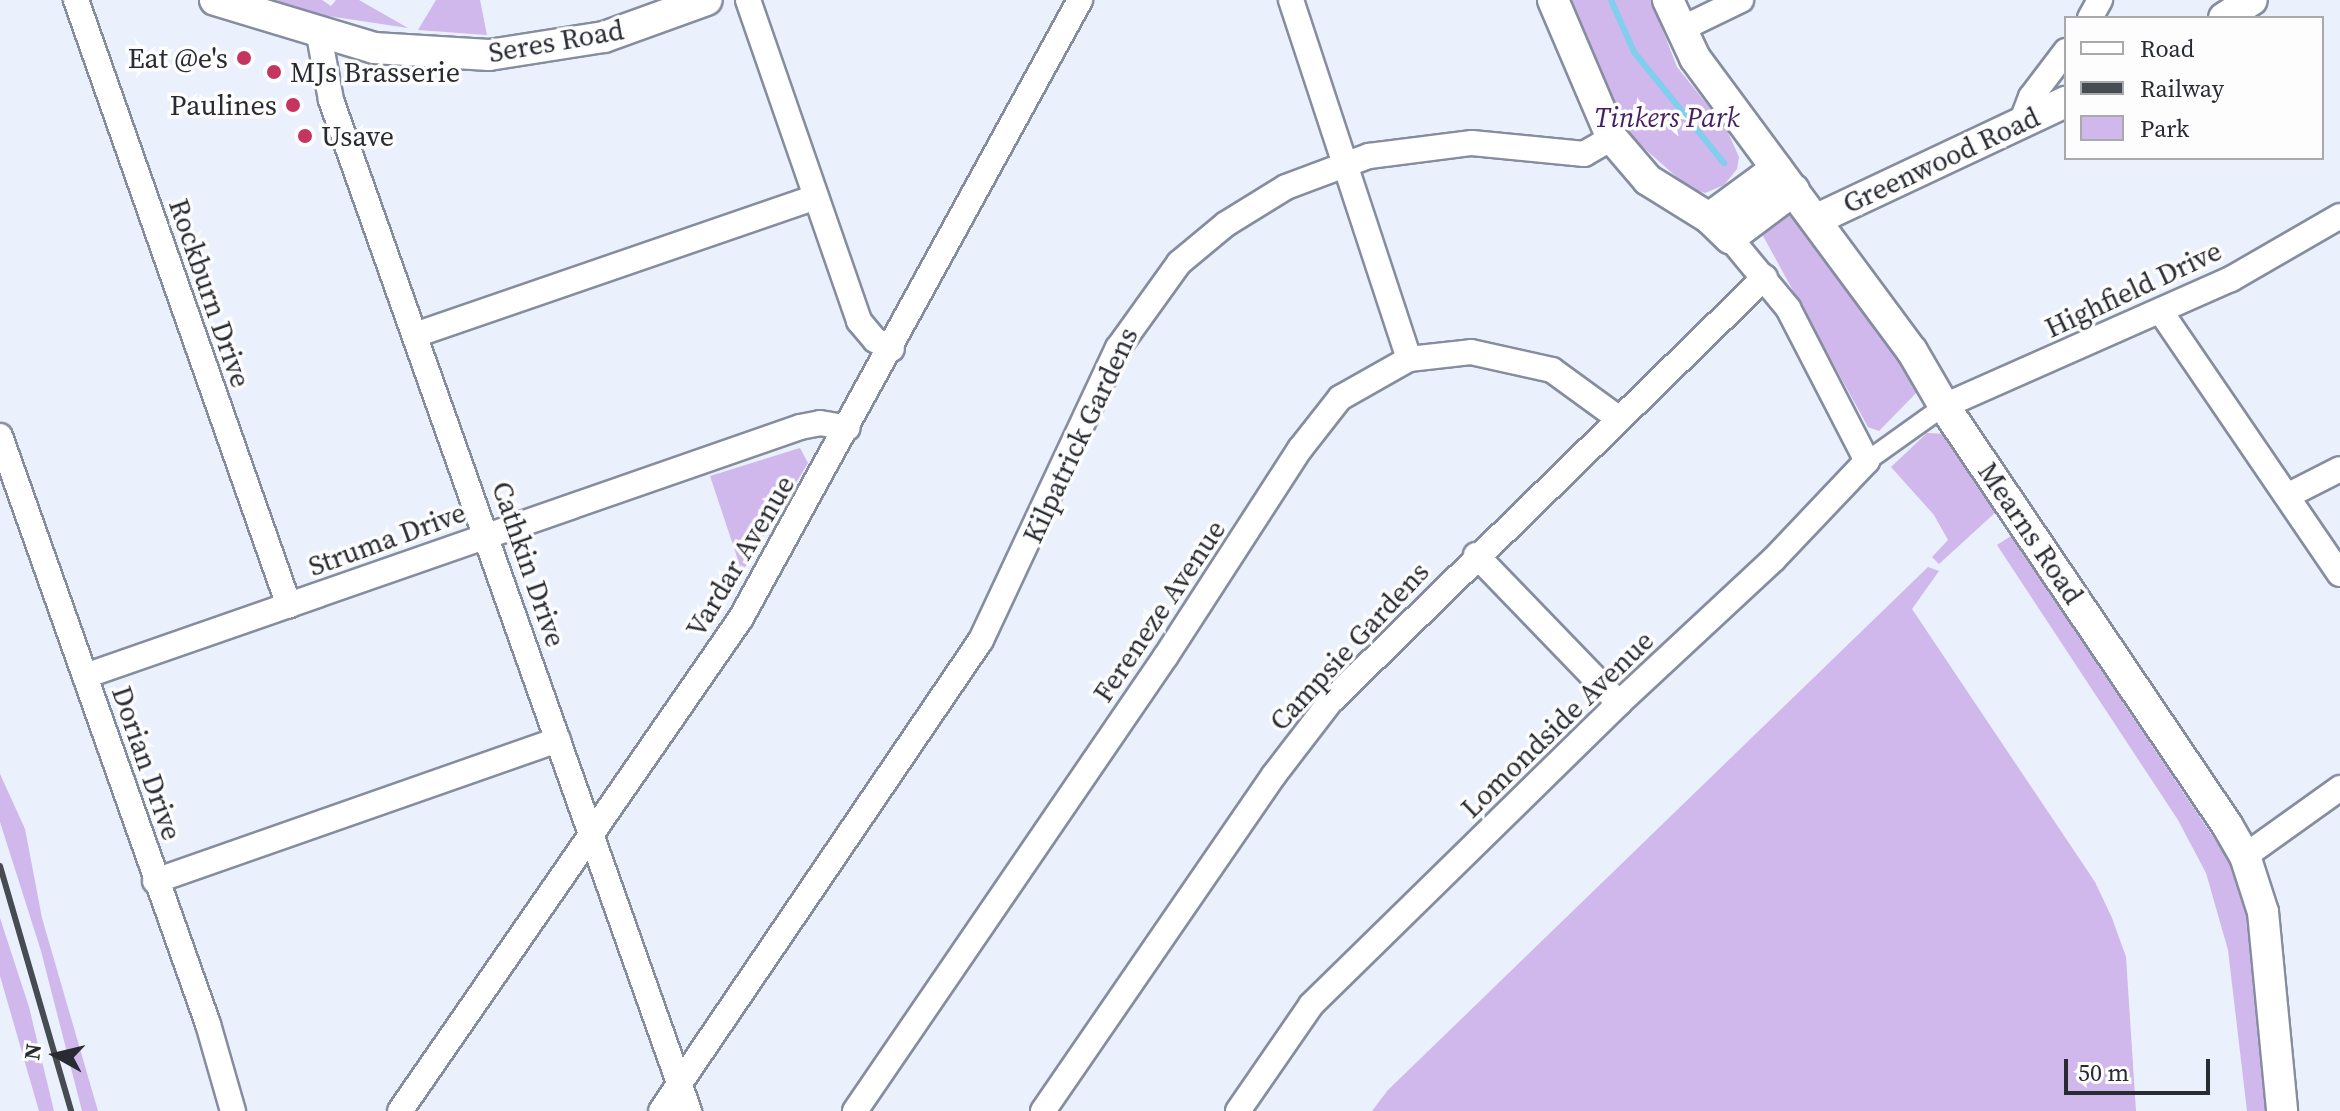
<!DOCTYPE html>
<html>
<head>
<meta charset="utf-8">
<style>
	body { margin:0 }
	#map { position:relative; width:2340px; height:1111px; overflow:hidden; background:#eaf0fc; font-family:"Source Serif 4",serif }
	div>[style] { position:absolute }
	.green>* { inset:0; background:#d0b7ec }
	.stream>* { height:6px; margin:-3px; padding:0 3px; transform-origin:3px; border-radius:3px; background:#7fcfed }
	.roads { filter:drop-shadow(2px 0 #858d9f) drop-shadow(-2px 0 #858d9f) drop-shadow(0 2px #858d9f) drop-shadow(0 -2px #858d9f) }
	.pedestrian>* { height:18px; margin:-9px; padding:0 9px; transform-origin:9px; border-radius:9px; background:#fff }
	.minor>* { height:24px; margin:-12px; padding:0 12px; transform-origin:12px; border-radius:12px; background:#fff }
	.tertiary>* { height:30px; margin:-15px; padding:0 15px; transform-origin:15px; border-radius:15px; background:#fff }
	.rail>* { height:6px; margin:-3px; padding:0 3px; transform-origin:3px; border-radius:3px; background:#474b52 }
	.dots>* { width:22px; height:22px; translate:-50% -50%; box-sizing:border-box; border:4px solid #fdfdfd; border-radius:50% }
	span { translate:-50% -50%; white-space:nowrap; text-align:center; line-height:1.15; -webkit-text-stroke:7px #fdfdfd; paint-order:stroke }
	.street-label { font-size:28px; color:#282b32 }
	.poi-label { font-size:28px; color:#282b32 }
	.right { translate:-100% -50%; text-align:right }
	.left { translate:0 -50%; text-align:left }
	.park-label { font-size:28px; color:#451e64; font-style:italic }
	.legend { position:absolute; left:2064px; top:16px; width:260px; height:144px; box-sizing:border-box; background:#fdfdfd; border:2px solid #a8a9ac; margin:0; padding:10px 14px; list-style:none; font-size:24px; color:#282b32 }
	.legend li { display:flex; align-items:center; gap:16px; height:40px }
	.legend b { width:40px; border:2px solid #a8a9ac }
	.north { position:absolute; left:16px; top:1015px; width:80px; height:80px; -webkit-text-stroke:6px #fdfdfd; paint-order:stroke; rotate:278deg; font-size:22px; font-weight:700; line-height:32px; text-align:center; color:#282b32 }
	.north::after { content:''; display:block; margin:auto; width:28px; height:36px; background:#282b32; clip-path:polygon(50% 0,100% 100%,50% 72%,0 100%) }
	.scale { position:absolute; left:2064px; top:1059px; width:146px; height:36px; box-sizing:border-box; border:4px solid #282b32; border-top:0; padding-left:10px; font-size:24px; line-height:28px; white-space:nowrap; color:#282b32; -webkit-text-stroke:6px #fdfdfd; paint-order:stroke }
</style>
</head>
<body>
<div id="map">
	<div class="green">
		<div style="clip-path:polygon(275px 0,322px 0,331px 6px,336px 0,359px 0,408px 28px,308px 13px)"></div>
		<div style="clip-path:polygon(436px 0,480px 0,487px 35px,418px 30px)"></div>
		<div style="clip-path:polygon(1572px 0,1651px 0,1677px 67px,1726px 128px,1739px 157px,1737px 169px,1724px 185px,1705px 193px,1689px 188px,1636px 141px,1621px 119px)"></div>
		<div style="clip-path:polygon(1784px 213px,1795px 217px,1919px 390px,1879px 431px,1868px 427px,1762px 234px)"></div>
		<div style="clip-path:polygon(1927px 433px,1948px 434px,1997px 511px,1939px 564px,1932px 557px,1948px 540px,1934px 515px,1891px 467px)"></div>
		<div style="clip-path:polygon(800px 448px,808px 463px,742px 572px,710px 476px)"></div>
		<div style="clip-path:polygon(2011px 536px,2234px 868px,2246px 908px,2267px 1111px,2247px 1111px,2228px 950px,2206px 873px,2178px 820px,1997px 545px)"></div>
		<div style="clip-path:polygon(1928px 567px,1939px 571px,1912px 609px,2095px 882px,2112px 918px,2126px 957px,2136px 1111px,1372px 1111px,1388px 1090px)"></div>
		<div style="clip-path:polygon(0 774px,25px 829px,42px 918px,98px 1111px,82px 1111px,41px 951px,0 822px)"></div>
		<div style="clip-path:polygon(0 918px,29px 1007px,54px 1111px,39px 1111px,0 976px)"></div>
	</div>
	<div class="stream">
		<div style="left:1611px;top:0;width:57px;rotate:66.1deg"></div>
		<div style="left:1634px;top:52px;width:143px;rotate:51deg"></div>
	</div>
	<div class="roads">
		<div class="pedestrian">
			<div style="left:1867px;top:461px;width:95px;rotate:-35.5deg"></div>
		</div>
		<div class="minor">
			<div style="left:76px;top:0;width:642px;rotate:70.63deg"></div>
			<div style="left:748px;top:0;width:340px;rotate:70.9deg"></div>
			<div style="left:859px;top:321px;width:25px;rotate:50deg"></div>
			<div style="left:875px;top:340px;width:19px;rotate:28deg"></div>
			<div style="left:1291px;top:0;width:378px;rotate:71.8deg"></div>
			<div style="left:2090px;top:18px;width:21px;rotate:-61deg"></div>
			<div style="left:1679px;top:30px;width:69px;rotate:-25.8deg"></div>
			<div style="left:319px;top:35px;width:66px;rotate:79.5deg"></div>
			<div style="left:331px;top:100px;width:1073px;rotate:70.5deg"></div>
			<div style="left:2021px;top:123px;width:28px;rotate:-69deg"></div>
			<div style="left:2031px;top:97px;width:58px;rotate:-52.7deg"></div>
			<div style="left:2161px;top:312px;width:317px;rotate:55.7deg"></div>
			<div style="left:415px;top:335px;width:424px;rotate:-19deg"></div>
			<div style="left:1944px;top:406px;width:314px;rotate:-23.9deg"></div>
			<div style="left:2231px;top:279px;width:126px;rotate:-30deg"></div>
			<div style="left:0;top:436px;width:624px;rotate:70.52deg"></div>
			<div style="left:208px;top:1024px;width:91px;rotate:74deg"></div>
			<div style="left:2287px;top:496px;width:59px;rotate:-27deg"></div>
			<div style="left:1476px;top:555px;width:206px;rotate:46deg"></div>
			<div style="left:85px;top:676px;width:757px;rotate:-19.2deg"></div>
			<div style="left:800px;top:427px;width:20px;rotate:-11deg"></div>
			<div style="left:820px;top:423px;width:28px;rotate:10deg"></div>
			<div style="left:2245px;top:856px;width:117px;rotate:-35.6deg"></div>
			<div style="left:155px;top:881px;width:427px;rotate:-19.3deg"></div>
			<div style="left:400px;top:1111px;width:599px;rotate:-55.33deg"></div>
			<div style="left:741px;top:618px;width:705px;rotate:-61.25deg"></div>
			<div style="left:661px;top:1111px;width:569px;rotate:-55.81deg"></div>
			<div style="left:981px;top:640px;width:323px;rotate:-64.9deg"></div>
			<div style="left:1118px;top:348px;width:105px;rotate:-54.3deg"></div>
			<div style="left:1179px;top:263px;width:61px;rotate:-39.7deg"></div>
			<div style="left:1226px;top:224px;width:70px;rotate:-31.7deg"></div>
			<div style="left:1286px;top:187px;width:89px;rotate:-20.5deg"></div>
			<div style="left:1369px;top:156px;width:104px;rotate:-7.2deg"></div>
			<div style="left:1472px;top:143px;width:113px;rotate:5.6deg"></div>
			<div style="left:1584px;top:154px;width:32px;rotate:-30deg"></div>
			<div style="left:855px;top:1111px;width:551px;rotate:-55.65deg"></div>
			<div style="left:1166px;top:656px;width:247px;rotate:-57.1deg"></div>
			<div style="left:1300px;top:449px;width:65px;rotate:-51.9deg"></div>
			<div style="left:1340px;top:398px;width:79px;rotate:-29.5deg"></div>
			<div style="left:1409px;top:359px;width:62px;rotate:-6.4deg"></div>
			<div style="left:1471px;top:352px;width:83px;rotate:12.5deg"></div>
			<div style="left:1552px;top:370px;width:82px;rotate:36deg"></div>
			<div style="left:1043px;top:1111px;width:408px;rotate:-55.5deg"></div>
			<div style="left:1274px;top:775px;width:92px;rotate:-52.5deg"></div>
			<div style="left:1330px;top:702px;width:608px;rotate:-44.33deg"></div>
			<div style="left:1238px;top:1111px;width:129px;rotate:-55.4deg"></div>
			<div style="left:1311px;top:1005px;width:431px;rotate:-44.4deg"></div>
			<div style="left:1619px;top:703px;width:210px;rotate:-42.9deg"></div>
			<div style="left:1773px;top:560px;width:137px;rotate:-46.5deg"></div>
			<div style="left:1867px;top:461px;width:172px;rotate:-117.3deg"></div>
			<div style="left:1788px;top:308px;width:91px;rotate:-129.6deg"></div>
		</div>
		<div class="tertiary">
			<div style="left:215px;top:0;width:166px;rotate:16.8deg"></div>
			<div style="left:374px;top:48px;width:115px;rotate:3.5deg"></div>
			<div style="left:489px;top:55px;width:116px;rotate:-8.9deg"></div>
			<div style="left:604px;top:37px;width:109px;rotate:-19.8deg"></div>
			<div style="left:1553px;top:0;width:150px;rotate:66.9deg"></div>
			<div style="left:1612px;top:138px;width:55px;rotate:49.4deg"></div>
			<div style="left:1648px;top:180px;width:72px;rotate:31.9deg"></div>
			<div style="left:1709px;top:218px;width:29px;rotate:44deg"></div>
			<div style="left:1730px;top:238px;width:80px;rotate:-36.9deg"></div>
			<div style="left:1668px;top:0;width:64px;rotate:65deg"></div>
			<div style="left:1695px;top:58px;width:365px;rotate:53.5deg"></div>
			<div style="left:1912px;top:351px;width:64px;rotate:59.8deg"></div>
			<div style="left:1944px;top:406px;width:506px;rotate:55.96deg"></div>
			<div style="left:2227px;top:825px;width:36px;rotate:60deg"></div>
			<div style="left:2245px;top:856px;width:59px;rotate:72.2deg"></div>
			<div style="left:2263px;top:912px;width:200px;rotate:84.5deg"></div>
			<div style="left:2224px;top:18px;width:33px;rotate:-33deg"></div>
			<div style="left:1709px;top:218px;width:84px;rotate:-36.3deg"></div>
			<div style="left:1817px;top:219px;width:275px;rotate:-25.2deg"></div>
		</div>
	</div>
	<div class="rail">
		<div style="left:0;top:866px;width:255px;rotate:73.8deg"></div>
	</div>
	<div class="dots">
		<div style="left:244px;top:58px;background:#c4355f"></div>
		<div style="left:274px;top:72px;background:#c4355f"></div>
		<div style="left:293px;top:105px;background:#c4355f"></div>
		<div style="left:305px;top:136px;background:#c4355f"></div>
	</div>
	<div class="street-label">
		<span style="left:556px;top:41px;rotate:-10deg">Seres Road</span>
		<span style="left:1941px;top:160px;rotate:-25deg">Greenwood Road</span>
		<span style="left:2133px;top:289px;rotate:-25deg">Highfield Drive</span>
		<span style="left:210px;top:293px;rotate:71deg">Rockburn Drive</span>
		<span style="left:1080px;top:435px;rotate:-65deg">Kilpatrick Gardens</span>
		<span style="left:2031px;top:533px;rotate:56deg">Mearns Road</span>
		<span style="left:387px;top:539px;rotate:-20deg">Struma Drive</span>
		<span style="left:740px;top:556px;rotate:-59deg">Vardar Avenue</span>
		<span style="left:529px;top:564px;rotate:71deg">Cathkin Drive</span>
		<span style="left:1159px;top:611px;rotate:-56deg">Fereneze Avenue</span>
		<span style="left:1349px;top:646px;rotate:-47deg">Campsie Gardens</span>
		<span style="left:1557px;top:724px;rotate:-44deg">Lomondside Avenue</span>
		<span style="left:147px;top:763px;rotate:71deg">Dorian Drive</span>
	</div>
	<div class="poi-label">
		<span class="right" style="left:228px;top:58px">Eat @e's</span>
		<span class="left" style="left:290px;top:72px">MJs Brasserie</span>
		<span class="right" style="left:277px;top:105px">Paulines</span>
		<span class="left" style="left:321px;top:136px">Usave</span>
	</div>
	<div class="park-label">
		<span style="left:1667px;top:117px">Tinkers Park</span>
	</div>
	<ul class="legend">
	<li><b style="height:10px;background:#fff"></b>Road</li>
	<li><b style="height:10px;background:#474b52"></b>Railway</li>
	<li><b style="height:22px;background:#d0b7ec"></b>Park</li>
	</ul>
	<div class="north">N</div>
	<div class="scale">50 m</div>
</div>
</body>
</html>
